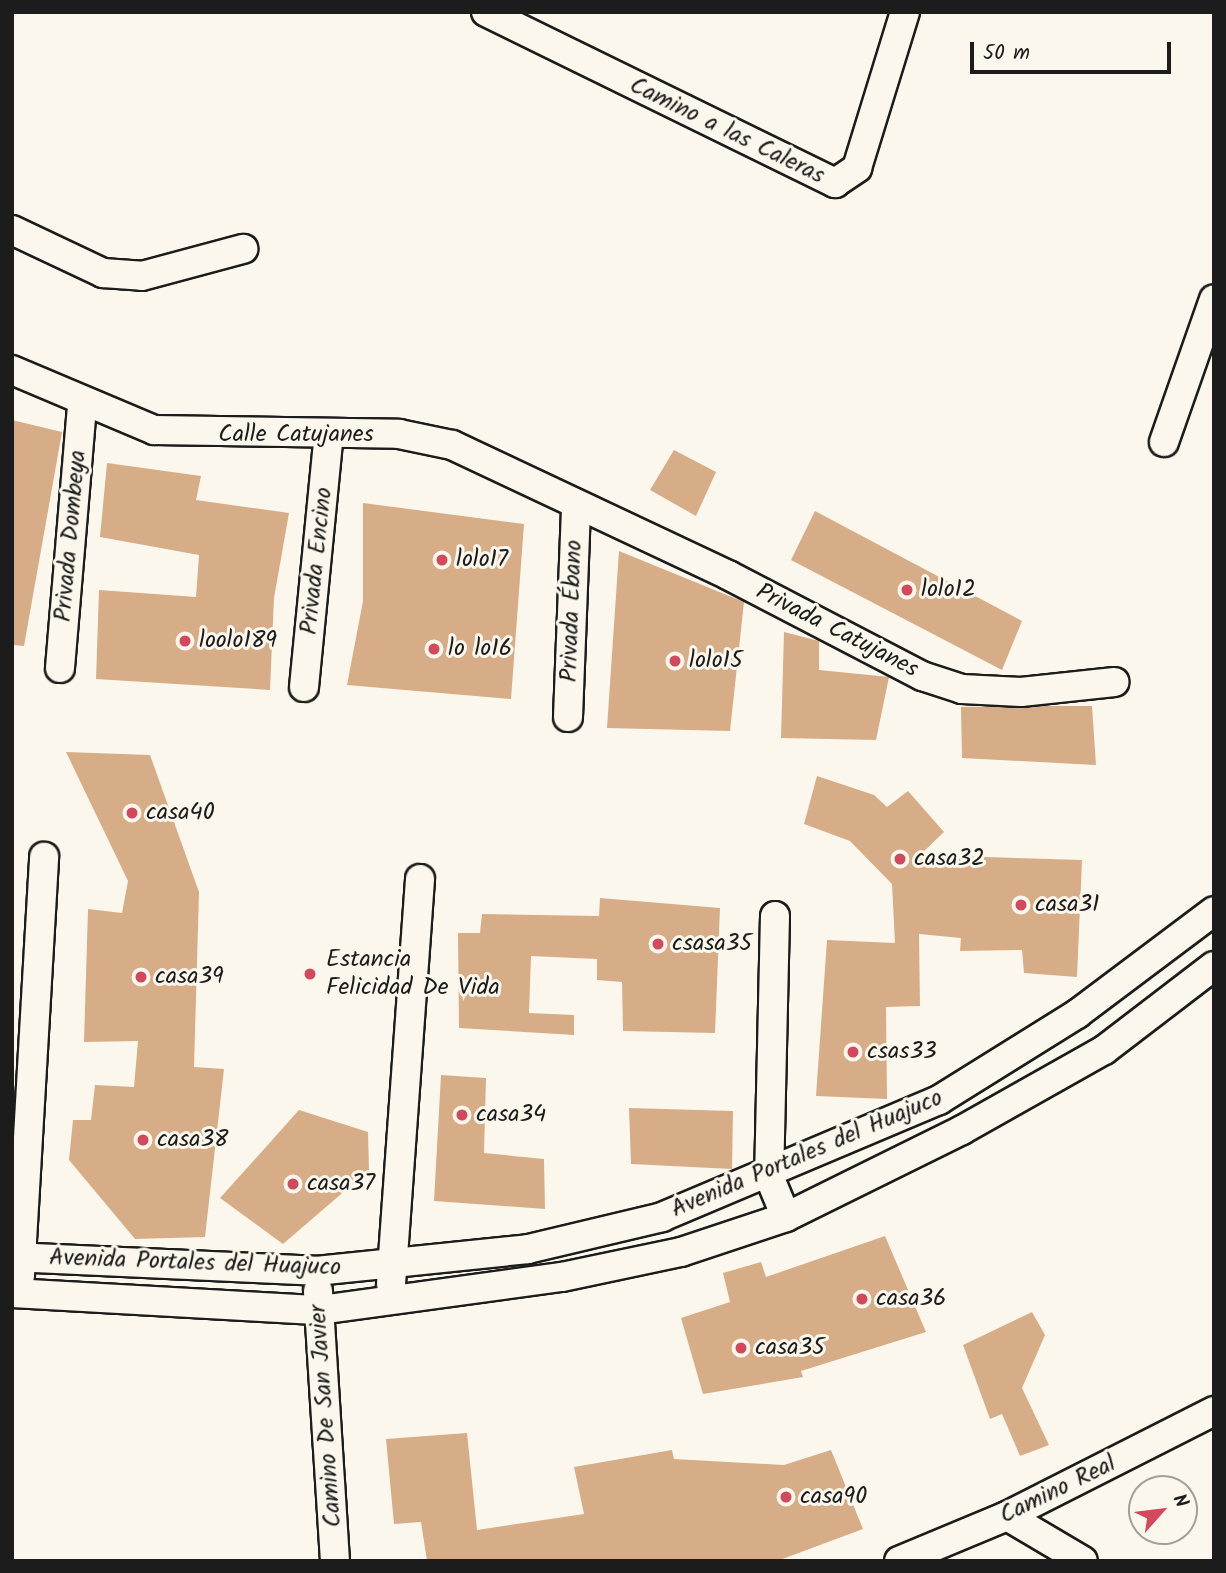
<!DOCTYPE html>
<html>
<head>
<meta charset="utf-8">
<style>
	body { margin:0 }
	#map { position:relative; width:1226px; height:1573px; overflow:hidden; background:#fbf7ec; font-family:Kalam,sans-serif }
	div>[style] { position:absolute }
	.building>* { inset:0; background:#d7ad88 }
	.roads { filter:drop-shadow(2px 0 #1c1c1c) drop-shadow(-2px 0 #1c1c1c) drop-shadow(0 2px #1c1c1c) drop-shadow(0 -2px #1c1c1c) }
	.minor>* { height:28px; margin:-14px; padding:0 14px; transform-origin:14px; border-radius:14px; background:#fbf7ec }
	.dots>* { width:19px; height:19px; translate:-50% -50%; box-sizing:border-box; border:4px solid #fbf7ec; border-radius:50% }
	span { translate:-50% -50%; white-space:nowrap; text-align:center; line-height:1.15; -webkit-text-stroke:6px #fbf7ec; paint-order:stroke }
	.street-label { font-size:24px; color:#1c1c1c }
	.poi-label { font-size:24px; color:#1c1c1c }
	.left { translate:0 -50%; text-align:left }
	.frame { position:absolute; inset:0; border:14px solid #1c1c1c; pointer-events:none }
	.north { position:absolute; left:1128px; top:1475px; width:70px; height:70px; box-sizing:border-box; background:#fbf7ec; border:2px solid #a29f99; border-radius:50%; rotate:62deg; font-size:19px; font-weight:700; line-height:28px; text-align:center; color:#1c1c1c }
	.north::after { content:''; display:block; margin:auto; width:24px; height:32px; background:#d1495b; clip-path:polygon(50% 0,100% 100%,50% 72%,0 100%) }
	.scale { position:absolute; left:970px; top:42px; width:201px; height:32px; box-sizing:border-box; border:4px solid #1c1c1c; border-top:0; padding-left:9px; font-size:21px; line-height:24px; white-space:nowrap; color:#1c1c1c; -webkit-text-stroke:5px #fbf7ec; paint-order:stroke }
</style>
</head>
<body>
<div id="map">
	<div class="building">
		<div style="clip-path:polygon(12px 420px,62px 432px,24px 646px,12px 645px)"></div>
		<div style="clip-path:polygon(674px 450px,716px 472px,696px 516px,650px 490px)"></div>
		<div style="clip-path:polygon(107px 463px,201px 476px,196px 500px,289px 513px,274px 598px,270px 690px,96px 679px,99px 590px,196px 597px,199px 555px,100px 537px)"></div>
		<div style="clip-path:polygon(363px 503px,524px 524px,511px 699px,347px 685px,363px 601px)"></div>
		<div style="clip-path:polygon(815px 511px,1022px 621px,1002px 670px,791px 560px)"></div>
		<div style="clip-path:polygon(619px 551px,744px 602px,730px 731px,607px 728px)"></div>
		<div style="clip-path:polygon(784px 632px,819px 641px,819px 670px,889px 677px,876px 740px,781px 738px)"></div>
		<div style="clip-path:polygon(1044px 706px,1092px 706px,1096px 765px,962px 758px,961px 707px)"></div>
		<div style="clip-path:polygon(66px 752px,150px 755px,199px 892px,194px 1067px,224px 1069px,205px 1237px,135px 1239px,69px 1160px,73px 1120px,91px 1120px,95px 1085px,134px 1087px,138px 1041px,84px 1042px,88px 909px,122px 913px,128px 881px)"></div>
		<div style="clip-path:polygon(817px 776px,874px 795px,887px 807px,908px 791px,944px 832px,920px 855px,1082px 860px,1077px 977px,1024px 973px,1022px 950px,960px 951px,961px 938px,919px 934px,920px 1006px,886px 1007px,887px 1099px,816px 1096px,827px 940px,895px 943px,892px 884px,850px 841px,804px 824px)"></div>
		<div style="clip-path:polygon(600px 898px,720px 908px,715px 1033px,623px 1031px,622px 982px,597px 980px,597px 959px,531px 956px,529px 1013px,574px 1015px,574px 1035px,459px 1028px,458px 933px,480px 933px,482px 914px,599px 916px)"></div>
		<div style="clip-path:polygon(441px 1075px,486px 1078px,484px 1153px,544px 1159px,545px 1209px,434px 1201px)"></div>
		<div style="clip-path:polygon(629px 1108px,733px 1111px,732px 1169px,631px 1164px)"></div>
		<div style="clip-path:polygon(299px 1110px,368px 1132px,369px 1170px,283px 1244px,220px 1198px)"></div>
		<div style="clip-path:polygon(885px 1236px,926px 1332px,801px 1371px,803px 1377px,703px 1394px,681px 1318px,730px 1302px,723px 1273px,761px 1262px,766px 1277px)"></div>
		<div style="clip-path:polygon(1032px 1312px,1045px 1335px,1022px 1388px,1049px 1445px,1020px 1456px,1002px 1414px,990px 1419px,963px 1345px)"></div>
		<div style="clip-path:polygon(467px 1433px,477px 1530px,584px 1514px,574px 1467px,672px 1450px,674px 1459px,784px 1465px,831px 1450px,863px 1529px,777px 1561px,427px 1561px,421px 1522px,394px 1524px,386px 1439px)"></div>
	</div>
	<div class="roads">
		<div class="minor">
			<div style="left:486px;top:12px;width:389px;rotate:26.1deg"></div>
			<div style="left:835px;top:183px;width:27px;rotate:-34deg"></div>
			<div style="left:857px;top:168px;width:163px;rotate:-72.9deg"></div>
			<div style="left:12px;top:230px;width:101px;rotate:25.3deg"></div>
			<div style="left:103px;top:273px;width:39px;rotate:4deg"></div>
			<div style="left:142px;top:276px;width:105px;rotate:-15deg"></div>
			<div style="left:12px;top:370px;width:154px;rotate:22.9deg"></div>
			<div style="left:154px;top:430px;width:245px;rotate:0.9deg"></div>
			<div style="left:399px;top:434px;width:54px;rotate:11.7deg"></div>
			<div style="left:452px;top:445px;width:305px;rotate:25.2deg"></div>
			<div style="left:728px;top:575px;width:219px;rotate:27.5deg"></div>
			<div style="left:922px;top:676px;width:42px;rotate:18deg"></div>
			<div style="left:962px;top:689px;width:59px;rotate:2.9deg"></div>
			<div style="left:1021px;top:692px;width:94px;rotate:-6.1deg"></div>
			<div style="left:1164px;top:442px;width:151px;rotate:-70.7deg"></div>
			<div style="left:60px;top:668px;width:265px;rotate:-85.2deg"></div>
			<div style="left:304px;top:687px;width:254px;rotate:-84.4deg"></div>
			<div style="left:568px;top:717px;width:212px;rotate:-87.8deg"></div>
			<div style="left:775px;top:916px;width:260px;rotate:91.3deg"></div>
			<div style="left:769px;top:1176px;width:44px;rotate:67.5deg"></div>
			<div style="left:12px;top:1257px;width:304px;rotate:2.6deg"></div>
			<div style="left:316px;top:1271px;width:213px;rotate:-5.9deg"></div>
			<div style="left:528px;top:1249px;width:138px;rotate:-13.4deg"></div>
			<div style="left:662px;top:1217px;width:301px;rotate:-22.9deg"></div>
			<div style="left:939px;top:1100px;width:163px;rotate:-31.9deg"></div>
			<div style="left:1077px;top:1014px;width:171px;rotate:-36.9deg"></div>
			<div style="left:20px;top:1276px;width:420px;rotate:-86.7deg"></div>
			<div style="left:391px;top:1284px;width:406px;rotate:-85.9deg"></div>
			<div style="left:318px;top:1291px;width:271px;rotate:86.4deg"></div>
			<div style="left:12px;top:1293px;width:308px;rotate:3.2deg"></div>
			<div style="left:320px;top:1310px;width:244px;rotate:-7.8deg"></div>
			<div style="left:562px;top:1277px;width:122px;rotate:-11.9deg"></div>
			<div style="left:681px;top:1252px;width:111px;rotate:-18.4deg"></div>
			<div style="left:786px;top:1217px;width:196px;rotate:-26.3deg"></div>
			<div style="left:962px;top:1130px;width:163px;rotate:-29.4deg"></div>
			<div style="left:1104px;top:1050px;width:138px;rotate:-37.4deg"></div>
			<div style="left:1007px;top:1516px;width:88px;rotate:30.6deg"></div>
			<div style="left:899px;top:1561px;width:117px;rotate:-22.6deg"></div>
			<div style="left:1007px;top:1516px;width:232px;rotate:-26.9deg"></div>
		</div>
	</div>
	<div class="dots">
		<div style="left:442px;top:560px;background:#d1495b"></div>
		<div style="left:907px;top:590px;background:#d1495b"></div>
		<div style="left:185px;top:641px;background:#d1495b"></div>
		<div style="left:434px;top:649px;background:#d1495b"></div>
		<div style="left:675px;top:661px;background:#d1495b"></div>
		<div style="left:132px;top:813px;background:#d1495b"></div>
		<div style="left:900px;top:859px;background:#d1495b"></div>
		<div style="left:1021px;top:905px;background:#d1495b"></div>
		<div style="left:658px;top:944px;background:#d1495b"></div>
		<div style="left:310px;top:974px;background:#d1495b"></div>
		<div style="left:141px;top:977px;background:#d1495b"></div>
		<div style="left:853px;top:1052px;background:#d1495b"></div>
		<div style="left:462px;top:1115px;background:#d1495b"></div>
		<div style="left:143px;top:1140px;background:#d1495b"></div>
		<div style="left:293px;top:1184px;background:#d1495b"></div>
		<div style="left:862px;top:1299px;background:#d1495b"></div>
		<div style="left:741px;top:1348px;background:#d1495b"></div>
		<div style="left:786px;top:1497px;background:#d1495b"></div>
	</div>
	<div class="street-label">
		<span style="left:727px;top:131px;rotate:26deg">Camino a las Caleras</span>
		<span style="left:296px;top:435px">Calle Catujanes</span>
		<span style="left:71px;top:536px;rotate:-85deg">Privada Dombeya</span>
		<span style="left:317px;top:561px;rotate:-84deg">Privada Encino</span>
		<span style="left:572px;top:611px;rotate:-88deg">Privada Ébano</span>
		<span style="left:837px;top:631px;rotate:27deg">Privada Catujanes</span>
		<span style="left:807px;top:1154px;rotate:-23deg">Avenida Portales del Huajuco</span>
		<span style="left:195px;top:1263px;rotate:2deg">Avenida Portales del Huajuco</span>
		<span style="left:326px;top:1416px;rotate:-94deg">Camino De San Javier</span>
		<span style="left:1058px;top:1490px;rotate:-26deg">Camino Real</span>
	</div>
	<div class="poi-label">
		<span class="left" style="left:456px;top:560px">lolo17</span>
		<span class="left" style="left:921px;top:590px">lolo12</span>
		<span class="left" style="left:199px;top:641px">loolo189</span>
		<span class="left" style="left:448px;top:649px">lo lo16</span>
		<span class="left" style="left:689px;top:661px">lolo15</span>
		<span class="left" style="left:146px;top:813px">casa40</span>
		<span class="left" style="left:914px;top:859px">casa32</span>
		<span class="left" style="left:1035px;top:905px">casa31</span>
		<span class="left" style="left:672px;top:944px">csasa35</span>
		<span class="left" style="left:326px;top:974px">Estancia<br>Felicidad De Vida</span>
		<span class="left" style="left:155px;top:977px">casa39</span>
		<span class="left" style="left:867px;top:1052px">csas33</span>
		<span class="left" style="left:476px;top:1115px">casa34</span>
		<span class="left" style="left:157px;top:1140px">casa38</span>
		<span class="left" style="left:307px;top:1184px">casa37</span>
		<span class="left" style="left:876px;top:1299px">casa36</span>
		<span class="left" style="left:755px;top:1348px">casa35</span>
		<span class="left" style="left:800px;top:1497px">casa90</span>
	</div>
	<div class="frame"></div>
	<div class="north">N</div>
	<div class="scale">50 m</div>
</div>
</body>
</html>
